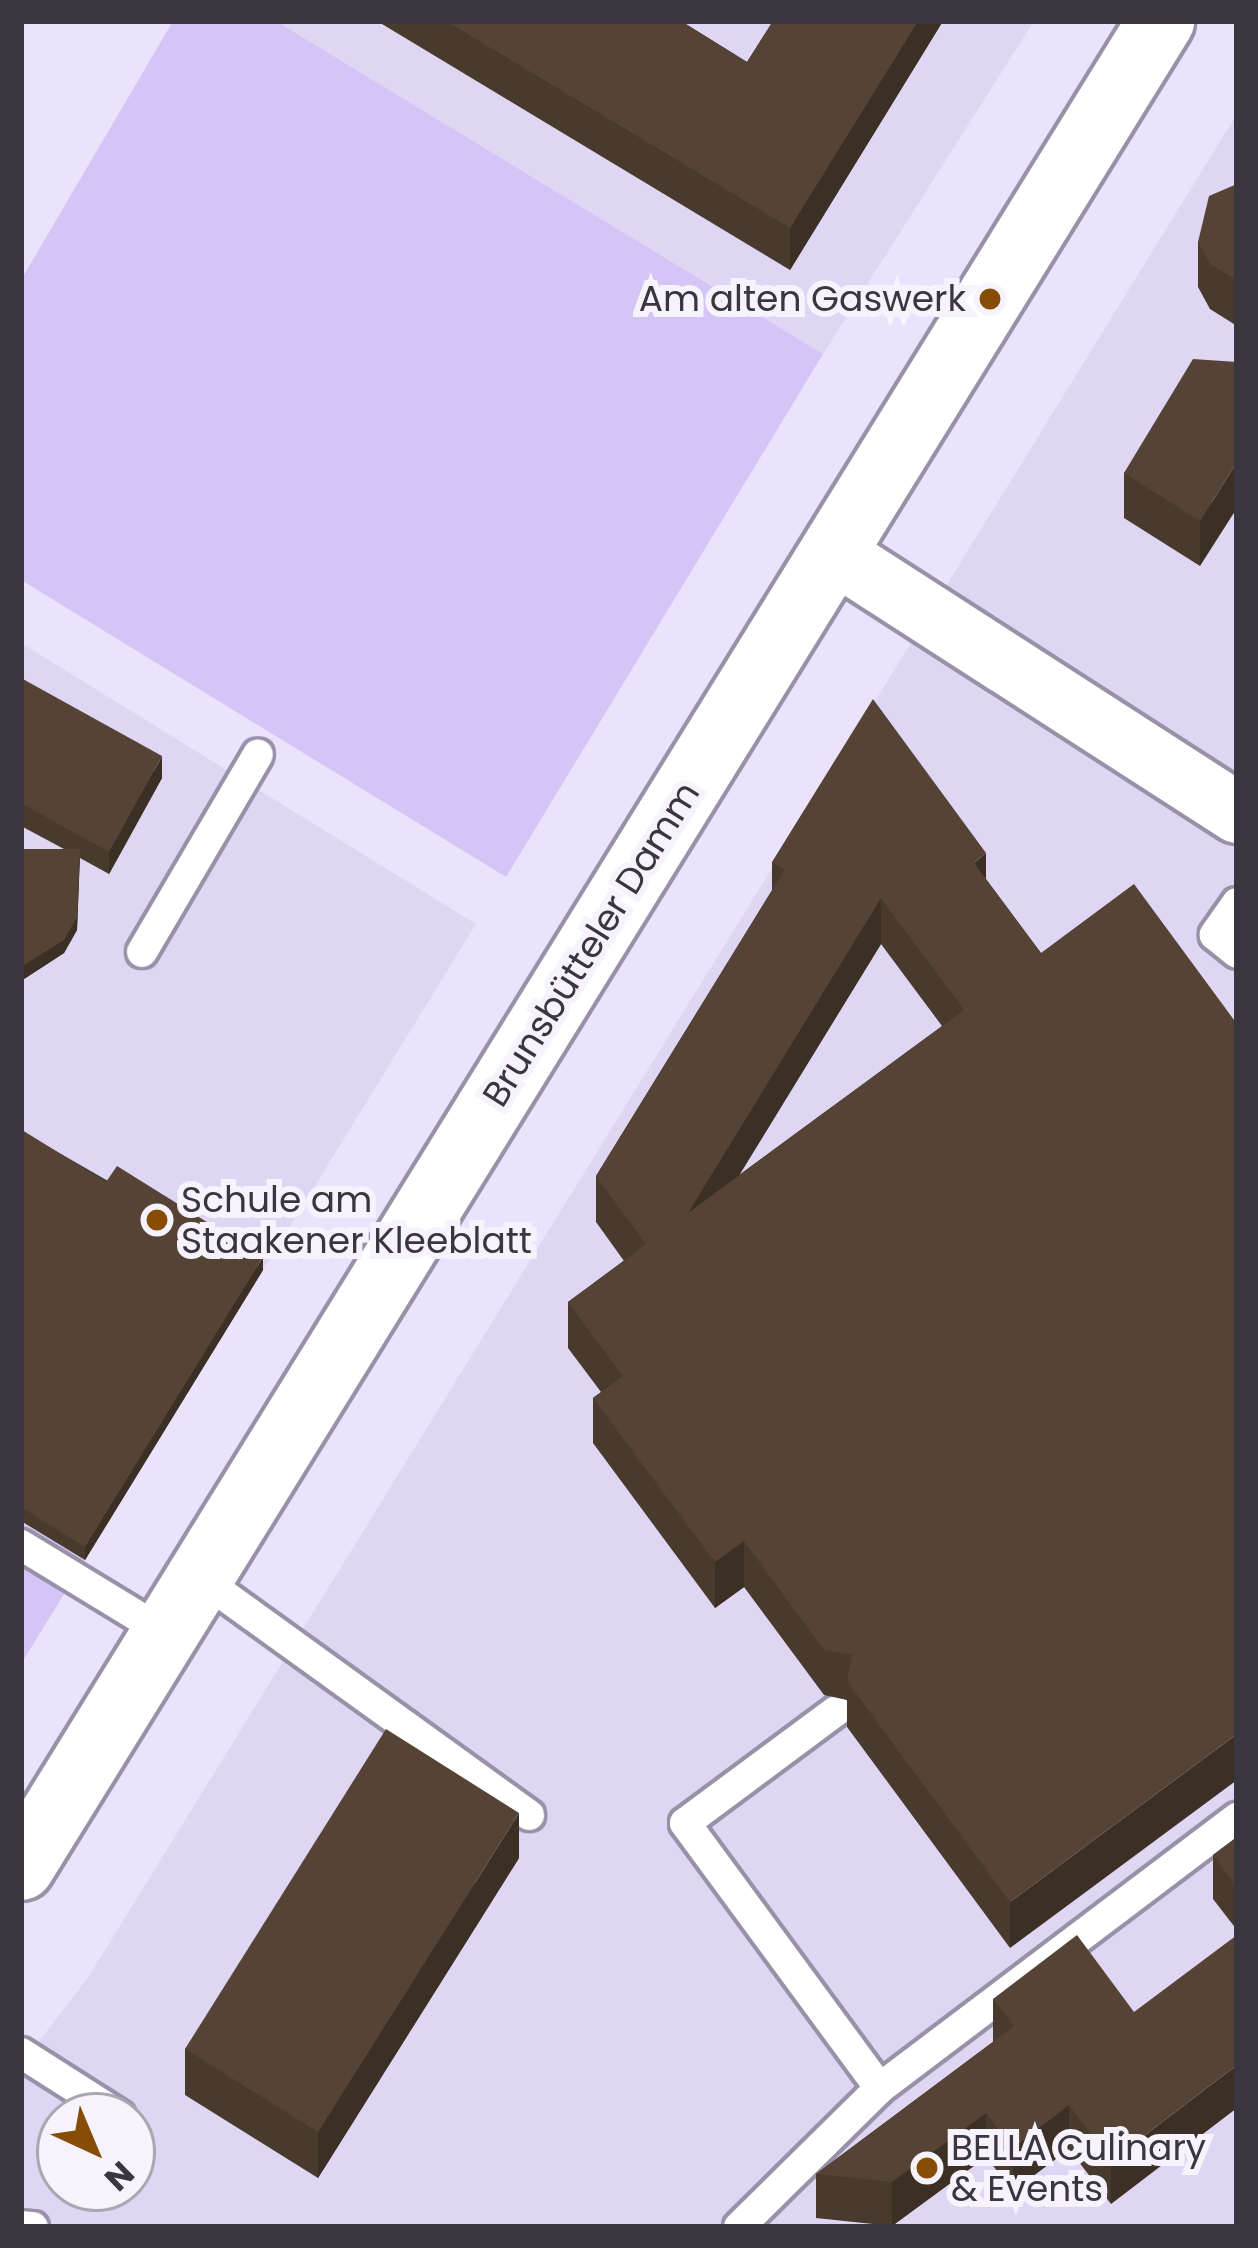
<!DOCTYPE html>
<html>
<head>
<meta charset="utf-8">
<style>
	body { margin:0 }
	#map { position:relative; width:1258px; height:2248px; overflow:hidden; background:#ebe3fb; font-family:Poppins,sans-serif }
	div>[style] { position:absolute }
	.built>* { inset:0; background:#dfd6f3 }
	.green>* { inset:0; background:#d4c5f6 }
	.roads { filter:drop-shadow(3px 0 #9891a7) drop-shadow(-3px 0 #9891a7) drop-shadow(0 3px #9891a7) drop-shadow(0 -3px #9891a7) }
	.lane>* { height:30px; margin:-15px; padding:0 15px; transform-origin:15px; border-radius:15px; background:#fff }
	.street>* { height:60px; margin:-30px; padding:0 30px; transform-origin:30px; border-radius:30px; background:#fff }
	.secondary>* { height:66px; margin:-33px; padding:0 33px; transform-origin:33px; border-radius:33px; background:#fff }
	.wall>* { inset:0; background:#493a2e }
	.shaded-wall>* { inset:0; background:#3c3026 }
	.building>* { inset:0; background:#554436 }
	.dots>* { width:33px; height:33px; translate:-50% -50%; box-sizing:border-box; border:6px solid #f6f3fd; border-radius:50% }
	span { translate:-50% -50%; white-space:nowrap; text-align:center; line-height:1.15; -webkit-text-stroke:12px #f6f3fd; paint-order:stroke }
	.poi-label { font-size:36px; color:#39363f }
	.right { translate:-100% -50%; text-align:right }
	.left { translate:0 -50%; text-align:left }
	.street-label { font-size:36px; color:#39363f }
	.frame { position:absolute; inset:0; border:24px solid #39363f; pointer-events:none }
	.north { position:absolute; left:36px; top:2092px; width:120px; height:120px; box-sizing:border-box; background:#f6f3fd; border:3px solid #aaa7b1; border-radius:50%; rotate:136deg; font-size:33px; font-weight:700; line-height:48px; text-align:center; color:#39363f }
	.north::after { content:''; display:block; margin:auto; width:42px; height:54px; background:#874c05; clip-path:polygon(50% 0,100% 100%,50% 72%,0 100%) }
</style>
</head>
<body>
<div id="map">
	<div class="built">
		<div style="clip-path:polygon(276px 21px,1034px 21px,823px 354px)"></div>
		<div style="clip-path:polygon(evenodd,1237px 114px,1237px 2227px,21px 2227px,21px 2065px,89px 1976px,1237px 114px,60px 2116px,132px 2116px,132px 2188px,60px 2188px,60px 2116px)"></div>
		<div style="clip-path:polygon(21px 643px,476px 924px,85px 1560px,21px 1517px)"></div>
	</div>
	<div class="green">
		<div style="clip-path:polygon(173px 21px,276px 21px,823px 354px,506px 877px,21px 580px,21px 280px)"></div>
		<div style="clip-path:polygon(21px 1517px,85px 1560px,21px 1664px)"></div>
	</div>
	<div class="roads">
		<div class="lane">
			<div style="left:1237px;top:903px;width:39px;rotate:125deg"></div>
			<div style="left:1215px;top:935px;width:28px;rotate:39deg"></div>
			<div style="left:142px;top:952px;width:229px;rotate:-59.6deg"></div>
			<div style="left:21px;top:1545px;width:169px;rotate:31.4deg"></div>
			<div style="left:199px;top:1577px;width:407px;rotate:35.8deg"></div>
			<div style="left:836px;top:1711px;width:188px;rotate:143.4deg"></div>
			<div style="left:685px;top:1823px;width:329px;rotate:53.7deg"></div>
			<div style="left:21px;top:2053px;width:117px;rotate:32.5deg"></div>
			<div style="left:21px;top:2226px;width:12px;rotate:5deg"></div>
			<div style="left:739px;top:2227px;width:198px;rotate:-44.6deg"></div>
			<div style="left:880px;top:2088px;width:448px;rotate:-37.1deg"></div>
		</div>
		<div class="street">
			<div style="left:834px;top:553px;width:480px;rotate:32.8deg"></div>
		</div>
		<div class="secondary">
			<div style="left:21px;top:1867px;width:2170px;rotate:-58.3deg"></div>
		</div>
	</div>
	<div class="wall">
		<div style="clip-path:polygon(377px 21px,681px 21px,747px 62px,773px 21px,943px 21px,790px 270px)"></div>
		<div style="clip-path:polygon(1237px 184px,1237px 326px,1210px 309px,1198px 287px,1198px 242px)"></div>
		<div style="clip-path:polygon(1237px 362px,1200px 566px,1124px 518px,1124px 473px)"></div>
		<div style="clip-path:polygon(21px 678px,162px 778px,109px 874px,80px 858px,77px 930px,64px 953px,21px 981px,21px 849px,64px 849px,21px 826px)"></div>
		<div style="clip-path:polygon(evenodd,772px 862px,986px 879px,1041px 953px,1010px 1948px,847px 1727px,847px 1700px,824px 1695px,744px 1587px,715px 1608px,593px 1443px,593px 1398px,601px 1392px,568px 1348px,568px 1302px,624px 1261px,596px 1222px,596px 1176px,772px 890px,772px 862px,881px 944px,942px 1026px,739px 1175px,881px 944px)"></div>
		<div style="clip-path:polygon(21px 1131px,263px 1270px,85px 1560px,21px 1521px)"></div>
		<div style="clip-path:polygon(1237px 1837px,1237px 1930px,1213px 1899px,1213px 1855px)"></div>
		<div style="clip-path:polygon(519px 1858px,318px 2178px,185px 2095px,185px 2049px)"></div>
		<div style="clip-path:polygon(993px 1999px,1134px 2012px,1111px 2204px,1069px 2149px,1013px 2191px,986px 2157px,892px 2226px,816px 2218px,816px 2174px,993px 2042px)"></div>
	</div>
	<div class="shaded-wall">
		<div style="clip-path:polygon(918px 21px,943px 21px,790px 270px,790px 228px)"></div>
		<div style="clip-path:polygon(1237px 462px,1237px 508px,1200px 566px,1200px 521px)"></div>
		<div style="clip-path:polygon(162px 756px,162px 778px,109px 874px,109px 852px)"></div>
		<div style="clip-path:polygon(80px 849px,77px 930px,64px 953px,21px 981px,21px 967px)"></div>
		<div style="clip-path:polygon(986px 853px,986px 899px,974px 863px)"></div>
		<div style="clip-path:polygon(881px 898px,881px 944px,688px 1259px,688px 1213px)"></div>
		<div style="clip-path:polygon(263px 1257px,263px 1270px,85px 1560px,85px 1547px)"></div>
		<div style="clip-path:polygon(744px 1541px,744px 1587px,715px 1608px,715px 1562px)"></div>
		<div style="clip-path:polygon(1237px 1734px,1237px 1780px,1010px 1948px,1010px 1902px)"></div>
		<div style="clip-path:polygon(519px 1813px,519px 1858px,318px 2178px,318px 2132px)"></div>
		<div style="clip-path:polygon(1237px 2065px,1237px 2108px,1111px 2204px,1111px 2161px)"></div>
		<div style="clip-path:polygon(1069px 2105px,1069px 2149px,1013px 2191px,1013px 2148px)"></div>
		<div style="clip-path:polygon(986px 2113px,986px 2157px,892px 2226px,892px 2182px)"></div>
	</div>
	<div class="building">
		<div style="clip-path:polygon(446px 21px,681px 21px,747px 62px,773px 21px,918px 21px,790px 228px)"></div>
		<div style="clip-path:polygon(1237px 184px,1237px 280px,1210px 264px,1198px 242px,1209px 196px)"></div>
		<div style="clip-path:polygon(1193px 359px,1237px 362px,1237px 462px,1200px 521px,1124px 473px)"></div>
		<div style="clip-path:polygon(21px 678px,162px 756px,109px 852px,21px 803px)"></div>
		<div style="clip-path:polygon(evenodd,873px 699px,986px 853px,974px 863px,1041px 953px,1134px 884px,1237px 1024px,1237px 1734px,1010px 1902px,847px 1681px,852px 1655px,824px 1650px,744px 1541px,715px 1562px,593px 1398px,623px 1376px,568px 1302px,646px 1244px,596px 1176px,785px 870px,772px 862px,873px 699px,881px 898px,964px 1010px,688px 1213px,881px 898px)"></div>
		<div style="clip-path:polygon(21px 849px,80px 849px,77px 917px,64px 940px,21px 967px)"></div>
		<div style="clip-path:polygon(22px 1130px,106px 1182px,117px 1166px,263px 1257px,85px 1547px,21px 1507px)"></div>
		<div style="clip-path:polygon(386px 1729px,519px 1813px,318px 2132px,185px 2049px)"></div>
		<div style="clip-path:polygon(1237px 1837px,1237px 1887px,1213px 1855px)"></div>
		<div style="clip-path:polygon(1077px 1935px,1134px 2012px,1237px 1935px,1237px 2065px,1111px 2161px,1069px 2105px,1013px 2148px,986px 2113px,892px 2182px,816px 2174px,1014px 2026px,993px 1999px)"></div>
	</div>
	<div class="dots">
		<div style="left:990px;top:299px;background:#874c05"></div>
		<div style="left:157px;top:1220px;background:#874c05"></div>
		<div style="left:927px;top:2168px;background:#874c05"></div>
	</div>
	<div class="poi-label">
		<span class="right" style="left:966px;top:299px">Am alten Gaswerk</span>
		<span class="left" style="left:181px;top:1220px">Schule am<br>Staakener Kleeblatt</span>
		<span class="left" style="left:951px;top:2168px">BELLA Culinary<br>&amp; Events</span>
	</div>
	<div class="street-label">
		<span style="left:591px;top:944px;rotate:-58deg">Brunsbütteler Damm</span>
	</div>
	<div class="frame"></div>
	<div class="north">N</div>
</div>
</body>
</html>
